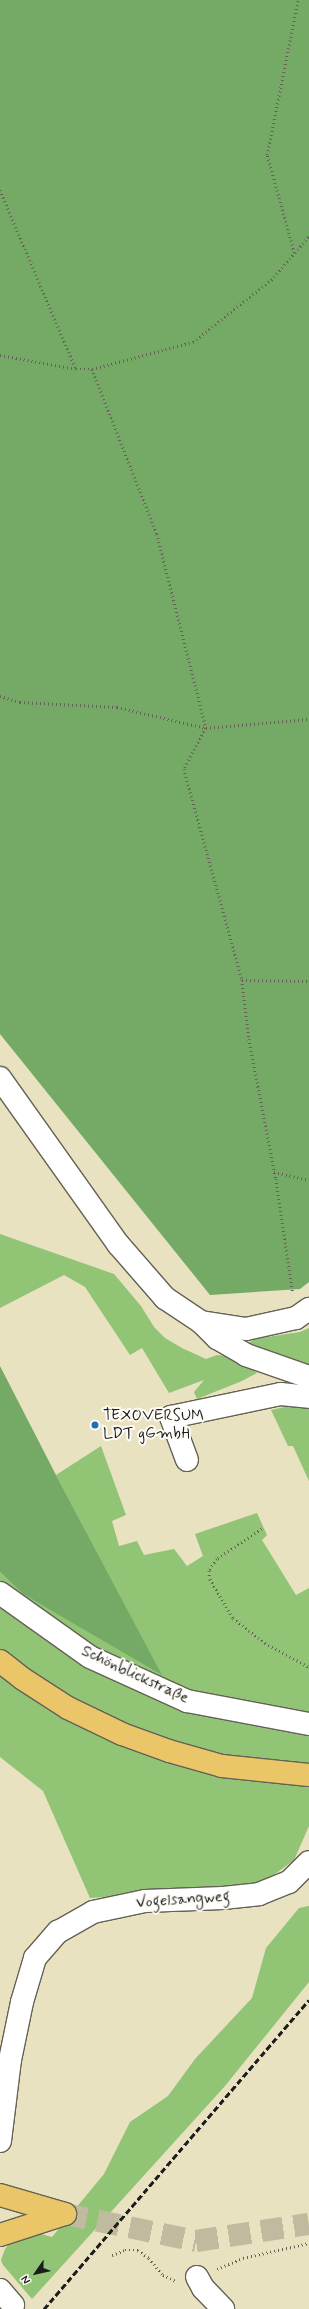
<!DOCTYPE html>
<html>
<head>
<meta charset="utf-8">
<style>
	body { margin:0 }
	#map { position:relative; width:309px; height:2309px; overflow:hidden; background:#e9e2c0; font-family:Mynerve,sans-serif }
	div>[style] { position:absolute }
	.green>* { inset:0; background:#91c475 }
	.forest>* { inset:0; background:#74aa66 }
	.major-tunnel>* { height:22px; margin-top:-11px; transform-origin:0; background:repeating-linear-gradient(90deg,#c0ba9f 0 22px,transparent 0 33px) }
	.path>* { height:2.5px; margin-top:-1.25px; transform-origin:0; background:repeating-linear-gradient(90deg,#646155 0 1px,transparent 0 4px) }
	.roads { filter:drop-shadow(1px 0 #646155) drop-shadow(-1px 0 #646155) drop-shadow(0 1px #646155) drop-shadow(0 -1px #646155) }
	.minor>* { height:22px; margin:-11px; padding:0 11px; transform-origin:11px; border-radius:11px; background:#fff }
	.major>* { height:22px; margin:-11px; padding:0 11px; transform-origin:11px; border-radius:11px; background:#ebc669 }
	.rail>* { height:3px; margin-top:-1.5px; transform-origin:0; background:repeating-linear-gradient(90deg,#1c1c1c 0 6px,transparent 0 9px) }
	.dots>* { width:11px; height:11px; translate:-50% -50%; box-sizing:border-box; border:2px solid #fdfcf7; border-radius:50% }
	span { translate:-50% -50%; white-space:nowrap; text-align:center; line-height:1.15; -webkit-text-stroke:4px #fdfcf7; paint-order:stroke }
	.poi-label { font-size:16px; color:#1c1c1c }
	.left { translate:0 -50%; text-align:left }
	.street-label { font-size:16px; color:#1c1c1c }
	.north { position:absolute; left:16px; top:2253px; width:40px; height:40px; -webkit-text-stroke:3px #fdfcf7; paint-order:stroke; rotate:236deg; font-size:11px; font-weight:700; line-height:16px; text-align:center; color:#1c1c1c }
	.north::after { content:''; display:block; margin:auto; width:14px; height:18px; background:#1c1c1c; clip-path:polygon(50% 0,100% 100%,50% 72%,0 100%) }
</style>
</head>
<body>
<div id="map">
	<div class="green">
		<div style="clip-path:polygon(0 1234px,114px 1274px,141px 1306px,154px 1327px,165px 1338px,182px 1348px,206px 1359px,217px 1355px,231px 1356px,257px 1373px,242px 1381px,197px 1399px,194px 1392px,204px 1380px,169px 1393px,142px 1348px,130px 1355px,85px 1287px,64px 1275px,0 1308px)"></div>
		<div style="clip-path:polygon(309px 1328px,309px 1367px,255px 1349px,249px 1343px,254px 1339px,300px 1332px)"></div>
		<div style="clip-path:polygon(304px 1403px,309px 1405px,309px 1481px,293px 1446px,288px 1446px,271px 1410px)"></div>
		<div style="clip-path:polygon(101px 1446px,126px 1515px,112px 1521px,119px 1546px,137px 1541px,144px 1555px,174px 1549px,187px 1566px,203px 1556px,195px 1534px,257px 1513px,267px 1535px,262px 1540px,296px 1595px,309px 1588px,309px 1826px,294px 1860px,267px 1880px,237px 1888px,90px 1898px,43px 1791px,0 1757px,0 1572px,23px 1594px,159px 1670px,56px 1475px)"></div>
		<div style="clip-path:polygon(309px 1906px,309px 1982px,225px 2086px,32px 2299px,3px 2265px,1px 2260px,5px 2249px,10px 2243px,32px 2235px,41px 2234px,52px 2237px,104px 2174px,130px 2122px,168px 2096px,195px 2059px,252px 1998px,266px 1948px,299px 1908px)"></div>
	</div>
	<div class="forest">
		<div style="clip-path:polygon(0 0,309px 0,309px 1282px,300px 1289px,210px 1295px,0 1034px)"></div>
		<div style="clip-path:polygon(0 1366px,56px 1475px,162px 1675px,23px 1594px,0 1572px)"></div>
	</div>
	<div class="major-tunnel">
		<div style="left:65px;top:2214px;width:134px;rotate:11.6deg"></div>
		<div style="left:196px;top:2241px;width:114px;rotate:-8.6deg"></div>
	</div>
	<div class="path">
		<div style="left:0;top:190px;width:194px;rotate:67deg"></div>
		<div style="left:294px;top:253px;width:102px;rotate:-105.4deg"></div>
		<div style="left:267px;top:155px;width:158px;rotate:-78.7deg"></div>
		<div style="left:0;top:355px;width:77px;rotate:10.4deg"></div>
		<div style="left:76px;top:369px;width:16px"></div>
		<div style="left:92px;top:369px;width:105px;rotate:-15deg"></div>
		<div style="left:193px;top:342px;width:100px;rotate:-38.5deg"></div>
		<div style="left:271px;top:280px;width:58px;rotate:-49.2deg"></div>
		<div style="left:92px;top:369px;width:177px;rotate:68.5deg"></div>
		<div style="left:157px;top:534px;width:200px;rotate:75.8deg"></div>
		<div style="left:206px;top:728px;width:47px;rotate:118.2deg"></div>
		<div style="left:184px;top:769px;width:219px;rotate:74.6deg"></div>
		<div style="left:242px;top:980px;width:59px;rotate:83.2deg"></div>
		<div style="left:249px;top:1039px;width:143px;rotate:79.1deg"></div>
		<div style="left:276px;top:1179px;width:116px;rotate:81.6deg"></div>
		<div style="left:0;top:696px;width:21px;rotate:17deg"></div>
		<div style="left:20px;top:702px;width:97px;rotate:3deg"></div>
		<div style="left:117px;top:707px;width:91px;rotate:13.3deg"></div>
		<div style="left:206px;top:728px;width:103px;rotate:-5deg"></div>
		<div style="left:242px;top:980px;width:67px;rotate:0.9deg"></div>
		<div style="left:274px;top:1172px;width:36px;rotate:13deg"></div>
		<div style="left:262px;top:1529px;width:54px;rotate:146.3deg"></div>
		<div style="left:217px;top:1559px;width:14px;rotate:124deg"></div>
		<div style="left:209px;top:1571px;width:8px;rotate:83deg"></div>
		<div style="left:210px;top:1579px;width:45px;rotate:59.5deg"></div>
		<div style="left:233px;top:1618px;width:41px;rotate:38deg"></div>
		<div style="left:265px;top:1643px;width:50px;rotate:28.6deg"></div>
		<div style="left:112px;top:2255px;width:14px;rotate:-21deg"></div>
		<div style="left:125px;top:2250px;width:13px"></div>
		<div style="left:138px;top:2250px;width:14px;rotate:36deg"></div>
		<div style="left:149px;top:2258px;width:22px;rotate:51deg"></div>
		<div style="left:163px;top:2275px;width:14px;rotate:25deg"></div>
		<div style="left:217px;top:2269px;width:28px;rotate:-23deg"></div>
		<div style="left:243px;top:2258px;width:68px;rotate:-12.8deg"></div>
	</div>
	<div class="roads">
		<div class="minor">
			<div style="left:0;top:1078px;width:204px;rotate:54.6deg"></div>
			<div style="left:118px;top:1244px;width:72px;rotate:49deg"></div>
			<div style="left:165px;top:1298px;width:43px;rotate:33.7deg"></div>
			<div style="left:201px;top:1322px;width:23px;rotate:45deg"></div>
			<div style="left:217px;top:1338px;width:34px;rotate:30deg"></div>
			<div style="left:246px;top:1355px;width:67px;rotate:19.2deg"></div>
			<div style="left:201px;top:1322px;width:46px;rotate:8.8deg"></div>
			<div style="left:246px;top:1329px;width:51px;rotate:-12.4deg"></div>
			<div style="left:296px;top:1318px;width:16px;rotate:-35deg"></div>
			<div style="left:187px;top:1460px;width:46px;rotate:-110.4deg"></div>
			<div style="left:171px;top:1417px;width:112px;rotate:-11.8deg"></div>
			<div style="left:281px;top:1394px;width:28px;rotate:6deg"></div>
			<div style="left:0;top:1593px;width:110px;rotate:35.4deg"></div>
			<div style="left:90px;top:1657px;width:107px;rotate:24.4deg"></div>
			<div style="left:187px;top:1701px;width:124px;rotate:10.7deg"></div>
			<div style="left:0;top:2141px;width:82px;rotate:-83deg"></div>
			<div style="left:10px;top:2060px;width:59px;rotate:-78.3deg"></div>
			<div style="left:22px;top:2002px;width:46px;rotate:-73.5deg"></div>
			<div style="left:35px;top:1958px;width:35px;rotate:-49deg"></div>
			<div style="left:58px;top:1932px;width:40px;rotate:-29.7deg"></div>
			<div style="left:93px;top:1912px;width:53px;rotate:-11.9deg"></div>
			<div style="left:145px;top:1901px;width:78px;rotate:-2.2deg"></div>
			<div style="left:223px;top:1898px;width:36px;rotate:-6deg"></div>
			<div style="left:259px;top:1894px;width:32px;rotate:-22deg"></div>
			<div style="left:289px;top:1882px;width:28px;rotate:-45deg"></div>
			<div style="left:197px;top:2277px;width:13px;rotate:61deg"></div>
			<div style="left:203px;top:2288px;width:29px;rotate:46deg"></div>
			<div style="left:0;top:2290px;width:20px;rotate:49deg"></div>
		</div>
		<div class="major">
			<div style="left:0;top:1661px;width:29px;rotate:38deg"></div>
			<div style="left:23px;top:1679px;width:54px;rotate:32.8deg"></div>
			<div style="left:68px;top:1708px;width:60px;rotate:25.7deg"></div>
			<div style="left:122px;top:1734px;width:50px;rotate:19.9deg"></div>
			<div style="left:169px;top:1751px;width:55px;rotate:15.8deg"></div>
			<div style="left:222px;top:1766px;width:87px;rotate:5.9deg"></div>
			<div style="left:0;top:2195px;width:68px;rotate:16.3deg"></div>
			<div style="left:0;top:2235px;width:68px;rotate:-17.9deg"></div>
		</div>
	</div>
	<div class="rail">
		<div style="left:44px;top:2309px;width:407px;rotate:-49.4deg"></div>
	</div>
	<div class="dots">
		<div style="left:95px;top:1425px;background:#1f6fb2"></div>
	</div>
	<div class="poi-label">
		<span class="left" style="left:103px;top:1425px">TEXOVERSUM<br>LDT gGmbH</span>
	</div>
	<div class="street-label">
		<span style="left:135px;top:1675px;rotate:25deg">Schönblickstraße</span>
		<span style="left:183px;top:1900px;rotate:-4deg">Vogelsangweg</span>
	</div>
	<div class="north">N</div>
</div>
</body>
</html>
